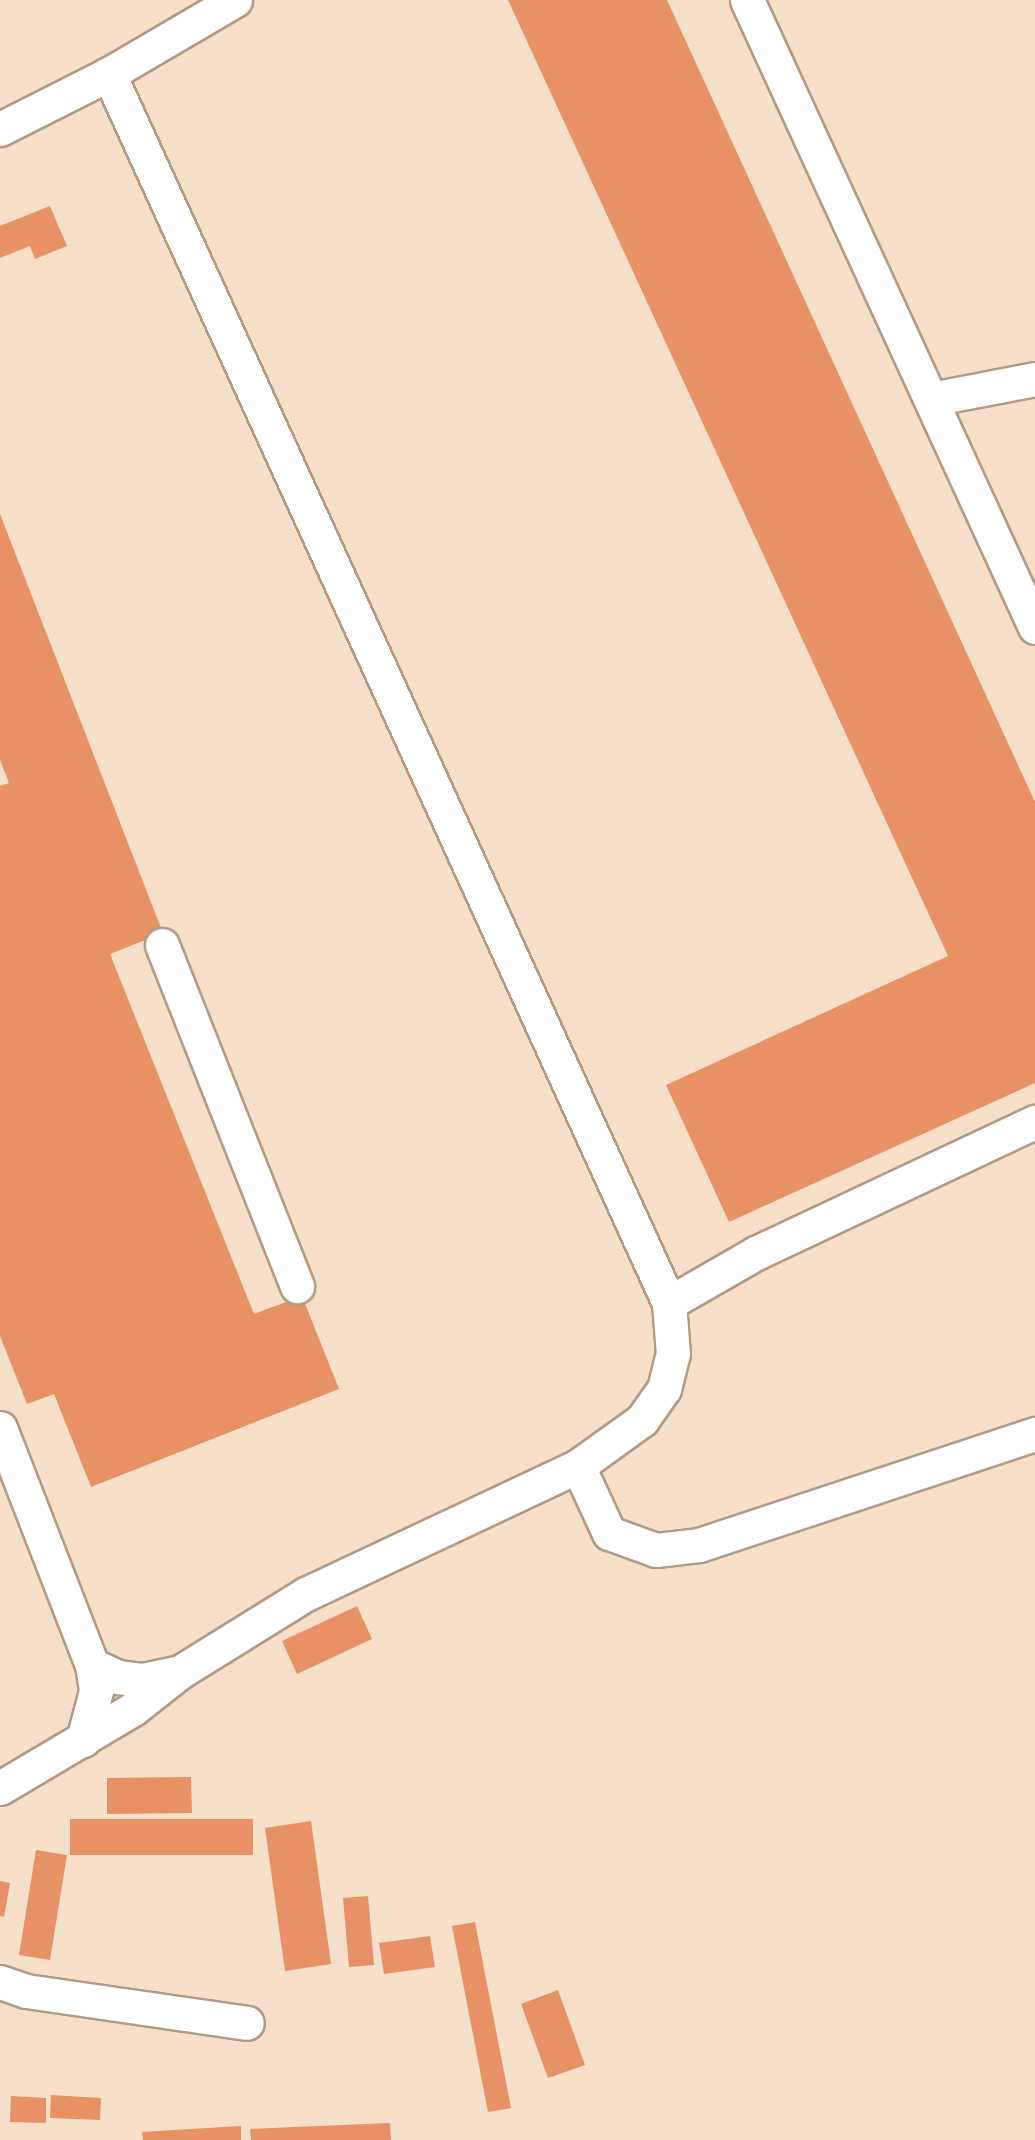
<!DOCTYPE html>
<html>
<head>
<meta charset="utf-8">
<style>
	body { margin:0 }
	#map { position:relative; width:1035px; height:2140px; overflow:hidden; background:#f6e0c9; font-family:"DejaVu Sans",sans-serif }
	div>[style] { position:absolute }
	.building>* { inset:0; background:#e79165 }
	.roads { filter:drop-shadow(2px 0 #b09b85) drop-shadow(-2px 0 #b09b85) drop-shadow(0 2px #b09b85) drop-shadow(0 -2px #b09b85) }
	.minor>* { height:33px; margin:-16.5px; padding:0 16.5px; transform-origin:16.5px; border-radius:16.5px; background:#fff }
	span { translate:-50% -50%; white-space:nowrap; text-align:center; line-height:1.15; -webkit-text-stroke:6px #f6e0c9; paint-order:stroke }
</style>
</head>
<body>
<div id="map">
	<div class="building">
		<div style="clip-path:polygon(508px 0,667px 0,1035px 802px,1035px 1083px,729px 1222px,666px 1085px,948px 956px)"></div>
		<div style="clip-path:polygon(50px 206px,67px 246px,35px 259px,30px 246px,0 258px,0 226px)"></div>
		<div style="clip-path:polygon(0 514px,163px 933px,110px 954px,254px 1314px,302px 1296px,339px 1389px,91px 1487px,54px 1394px,27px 1404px,0 1336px,0 786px,9px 783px,0 760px)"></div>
		<div style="clip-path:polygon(357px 1606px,372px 1639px,297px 1674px,282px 1641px)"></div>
		<div style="clip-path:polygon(191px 1777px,192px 1813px,107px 1814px,107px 1778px)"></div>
		<div style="clip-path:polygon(70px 1819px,253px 1819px,253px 1855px,70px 1855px)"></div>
		<div style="clip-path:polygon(311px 1821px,331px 1964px,285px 1971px,265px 1828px)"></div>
		<div style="clip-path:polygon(36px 1850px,67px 1855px,50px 1960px,19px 1955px)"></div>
		<div style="clip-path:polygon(0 1881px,10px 1883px,4px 1917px,0 1916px)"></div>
		<div style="clip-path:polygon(368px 1896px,374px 1965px,349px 1967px,343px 1898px)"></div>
		<div style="clip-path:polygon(475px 1922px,511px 2108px,488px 2112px,452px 1926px)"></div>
		<div style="clip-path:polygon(430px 1936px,435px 1967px,384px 1974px,379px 1943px)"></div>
		<div style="clip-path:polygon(558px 1990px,585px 2065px,548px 2078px,521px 2004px)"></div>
		<div style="clip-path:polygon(51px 2095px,101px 2098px,100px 2120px,50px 2118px)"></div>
		<div style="clip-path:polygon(11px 2096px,46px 2098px,46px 2123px,10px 2122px)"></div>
		<div style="clip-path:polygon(390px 2123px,391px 2140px,251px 2140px,250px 2129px)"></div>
		<div style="clip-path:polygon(241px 2126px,241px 2140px,143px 2140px,142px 2132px)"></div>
	</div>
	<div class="roads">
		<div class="minor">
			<div style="left:747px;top:0;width:690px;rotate:65.33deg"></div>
			<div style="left:0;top:129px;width:122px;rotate:-26.8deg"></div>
			<div style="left:109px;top:74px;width:146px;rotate:-30.4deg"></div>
			<div style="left:931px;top:399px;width:106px;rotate:-10.9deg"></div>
			<div style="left:162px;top:945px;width:367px;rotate:68.4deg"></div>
			<div style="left:669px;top:1303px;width:100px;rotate:-29.9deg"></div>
			<div style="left:756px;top:1253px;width:308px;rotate:-25.2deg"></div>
			<div style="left:0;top:1428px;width:254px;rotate:68.8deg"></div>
			<div style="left:92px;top:1665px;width:26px;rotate:81deg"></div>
			<div style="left:96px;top:1691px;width:51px;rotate:104.9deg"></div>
			<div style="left:578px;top:1466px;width:74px;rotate:65.2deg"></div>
			<div style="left:609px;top:1533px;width:50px;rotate:19.9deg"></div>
			<div style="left:656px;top:1550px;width:43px;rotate:-6.6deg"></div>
			<div style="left:699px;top:1545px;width:354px;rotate:-18.3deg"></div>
			<div style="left:92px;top:1665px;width:29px;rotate:25deg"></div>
			<div style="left:118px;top:1677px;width:25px;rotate:7deg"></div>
			<div style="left:143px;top:1680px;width:35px;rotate:-12deg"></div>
			<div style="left:0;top:1788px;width:155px;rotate:-30.7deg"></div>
			<div style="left:133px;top:1709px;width:60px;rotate:-38.2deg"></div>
			<div style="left:180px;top:1672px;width:148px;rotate:-31.8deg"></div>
			<div style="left:306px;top:1594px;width:301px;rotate:-25.2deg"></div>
			<div style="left:578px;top:1466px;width:79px;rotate:-35.7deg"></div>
			<div style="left:642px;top:1420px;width:38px;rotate:-55deg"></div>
			<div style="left:664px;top:1389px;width:36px;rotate:-76deg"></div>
			<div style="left:673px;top:1354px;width:51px;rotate:-94.5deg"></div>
			<div style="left:669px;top:1303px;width:1351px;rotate:-114.5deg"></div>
			<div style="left:0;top:1982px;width:28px;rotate:19deg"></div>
			<div style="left:26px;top:1991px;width:223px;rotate:8.2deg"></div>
		</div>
	</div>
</div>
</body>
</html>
